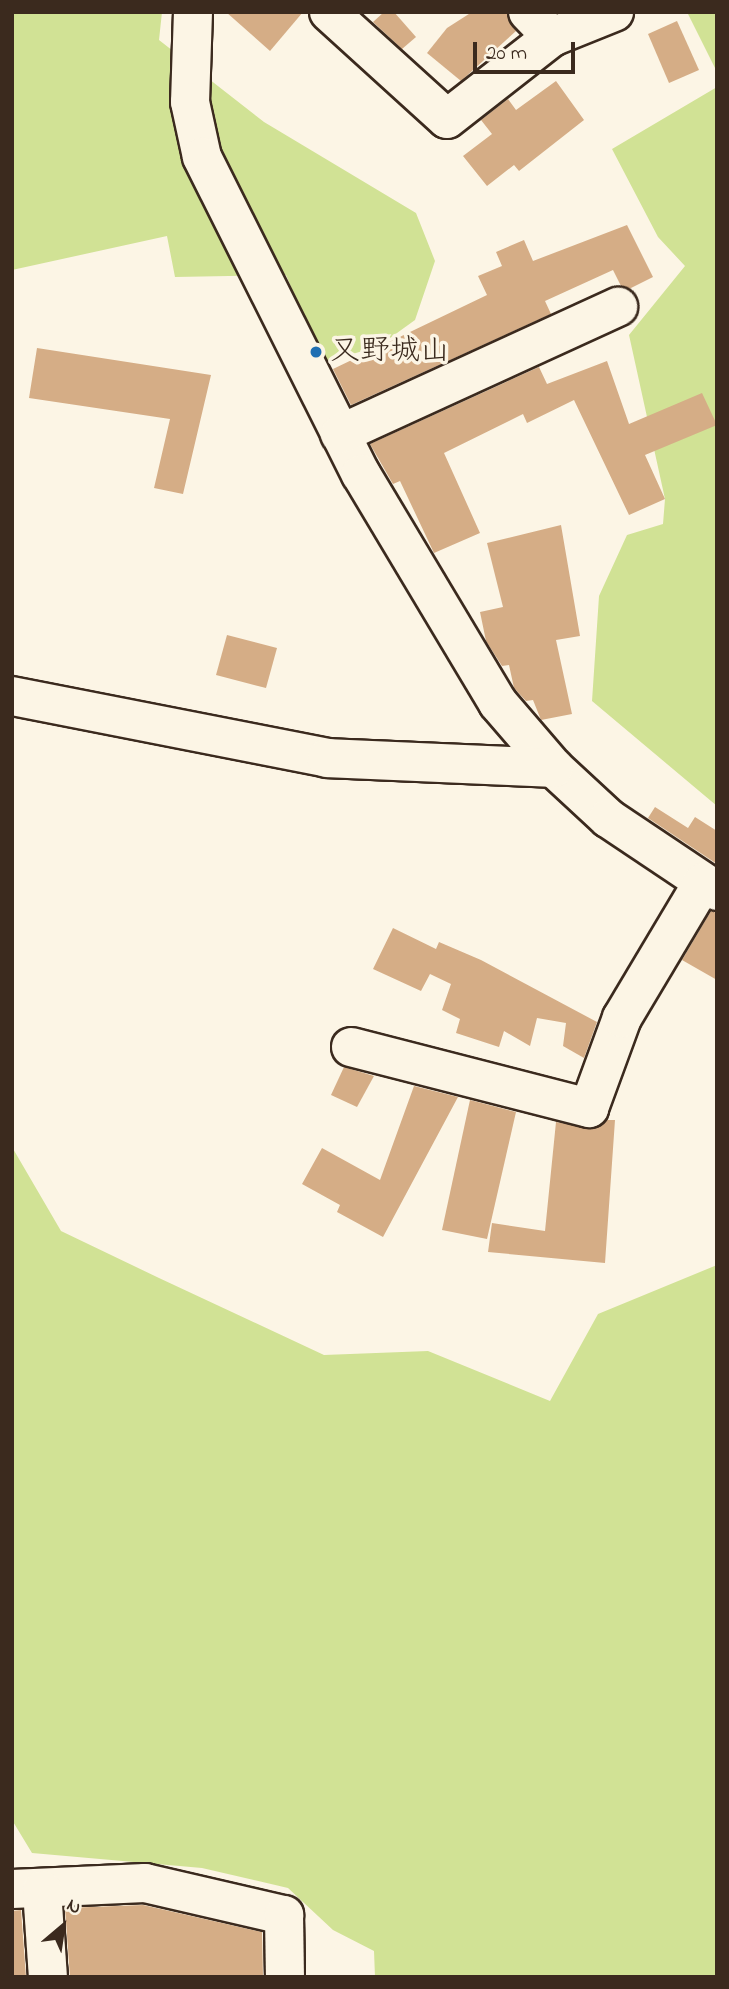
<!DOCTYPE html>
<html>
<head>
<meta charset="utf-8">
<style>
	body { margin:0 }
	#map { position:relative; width:729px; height:1989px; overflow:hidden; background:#fcf5e5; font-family:"Indie Flower","Klee One",sans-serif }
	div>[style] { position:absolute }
	.green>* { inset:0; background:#d1e295 }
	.building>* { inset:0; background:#d5ad86 }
	.roads { filter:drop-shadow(2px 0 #3b2a1e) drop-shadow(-2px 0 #3b2a1e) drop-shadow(0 2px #3b2a1e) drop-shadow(0 -2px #3b2a1e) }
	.minor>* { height:38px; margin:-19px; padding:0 19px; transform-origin:19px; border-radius:19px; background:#fcf5e5 }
	.dots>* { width:19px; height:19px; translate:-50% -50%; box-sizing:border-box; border:4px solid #fcf5e5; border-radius:50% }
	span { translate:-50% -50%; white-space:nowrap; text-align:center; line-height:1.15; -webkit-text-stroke:7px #fcf5e5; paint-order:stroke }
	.poi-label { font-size:30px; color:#3b2a1e }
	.left { translate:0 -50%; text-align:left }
	.frame { position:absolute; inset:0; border:14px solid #3b2a1e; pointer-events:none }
	.north { position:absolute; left:28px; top:1891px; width:70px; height:70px; -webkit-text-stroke:5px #fcf5e5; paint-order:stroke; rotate:29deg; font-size:19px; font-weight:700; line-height:28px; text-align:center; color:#3b2a1e }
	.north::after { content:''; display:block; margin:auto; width:24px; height:32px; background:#3b2a1e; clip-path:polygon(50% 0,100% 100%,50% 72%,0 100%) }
	.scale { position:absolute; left:473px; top:42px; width:102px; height:32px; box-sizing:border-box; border:4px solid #3b2a1e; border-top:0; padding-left:9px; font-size:21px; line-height:24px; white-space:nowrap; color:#3b2a1e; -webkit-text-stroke:5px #fcf5e5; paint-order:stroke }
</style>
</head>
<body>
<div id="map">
	<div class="green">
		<div style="clip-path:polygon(12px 12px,162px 12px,159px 40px,264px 122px,416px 213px,435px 261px,415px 320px,379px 346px,323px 363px,286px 275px,175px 277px,167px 236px,12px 270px)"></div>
		<div style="clip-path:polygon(687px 12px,717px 12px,717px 72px)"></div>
		<div style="clip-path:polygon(717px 87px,717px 806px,592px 701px,599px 596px,627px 535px,663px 524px,665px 499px,629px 335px,685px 266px,658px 237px,612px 149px)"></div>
		<div style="clip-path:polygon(12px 1147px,61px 1231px,159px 1278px,324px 1355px,428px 1351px,550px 1401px,598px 1314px,717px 1265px,717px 1977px,375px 1977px,374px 1951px,333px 1930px,288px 1888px,202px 1868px,32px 1853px,12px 1820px)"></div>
	</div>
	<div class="building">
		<div style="clip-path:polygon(226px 12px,303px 12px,270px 51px)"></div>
		<div style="clip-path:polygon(384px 12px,394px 12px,416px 37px,402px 49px,373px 22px)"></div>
		<div style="clip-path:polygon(472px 12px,507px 12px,516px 31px,461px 81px,427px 53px,447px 28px)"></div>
		<div style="clip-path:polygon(677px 21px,699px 70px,669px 83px,648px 34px)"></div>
		<div style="clip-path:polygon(556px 81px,584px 120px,519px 171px,514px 165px,487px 186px,463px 156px,492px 134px,481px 120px,508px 99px,516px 110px)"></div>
		<div style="clip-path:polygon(627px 225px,653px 277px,629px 289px,621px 286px,613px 270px,545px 301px,551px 314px,351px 405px,333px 369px,487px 295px,478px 276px,502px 266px,496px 252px,524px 240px,533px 261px)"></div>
		<div style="clip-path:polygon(37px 348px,211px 375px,183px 494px,154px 488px,170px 419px,29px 398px)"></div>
		<div style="clip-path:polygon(607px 361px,629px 424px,702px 393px,717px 425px,645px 455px,665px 499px,629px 515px,574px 400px,527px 423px,523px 414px,444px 453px,480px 533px,434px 553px,400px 481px,393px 484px,370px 444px,539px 367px,547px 384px)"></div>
		<div style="clip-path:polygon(561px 525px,580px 636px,556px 640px,572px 714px,541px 720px,533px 700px,526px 701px,514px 688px,509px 665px,502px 666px,486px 641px,480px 612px,503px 607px,487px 543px)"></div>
		<div style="clip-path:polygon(227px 635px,277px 648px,266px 688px,216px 675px)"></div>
		<div style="clip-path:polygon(655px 807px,688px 828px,695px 817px,717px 831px,717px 864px,648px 818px)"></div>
		<div style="clip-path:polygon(711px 911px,717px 913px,717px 980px,682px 960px)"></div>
		<div style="clip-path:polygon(393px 928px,436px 949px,439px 942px,481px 960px,597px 1022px,584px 1058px,563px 1046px,566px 1023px,537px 1018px,530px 1046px,504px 1031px,499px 1047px,456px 1033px,460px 1019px,442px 1010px,451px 984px,430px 974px,421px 991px,373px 969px)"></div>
		<div style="clip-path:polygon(344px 1067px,374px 1076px,357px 1107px,331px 1095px)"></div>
		<div style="clip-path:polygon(414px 1086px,458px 1097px,383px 1237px,337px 1212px,340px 1205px,302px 1184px,322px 1148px,380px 1180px)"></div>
		<div style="clip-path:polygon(470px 1100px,516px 1112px,487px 1239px,442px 1230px)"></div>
		<div style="clip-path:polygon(607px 1120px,615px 1120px,605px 1263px,488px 1252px,492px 1223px,545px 1231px,556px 1122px,594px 1129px)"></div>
		<div style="clip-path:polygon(143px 1905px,262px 1932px,263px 1977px,70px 1977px,65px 1908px)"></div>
		<div style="clip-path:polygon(21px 1910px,26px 1977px,12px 1977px,12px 1911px)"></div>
	</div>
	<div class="roads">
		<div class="minor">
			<div style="left:193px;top:12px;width:90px;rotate:91.9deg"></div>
			<div style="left:190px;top:102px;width:56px;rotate:77.7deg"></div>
			<div style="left:202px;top:157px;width:355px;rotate:63.4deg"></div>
			<div style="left:361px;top:474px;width:267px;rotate:59.1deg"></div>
			<div style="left:498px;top:703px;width:86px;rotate:49.3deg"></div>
			<div style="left:554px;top:768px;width:74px;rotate:42.8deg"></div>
			<div style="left:608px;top:818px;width:131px;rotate:33.8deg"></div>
			<div style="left:329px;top:12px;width:159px;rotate:42.2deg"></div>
			<div style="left:447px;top:119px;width:133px;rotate:-38deg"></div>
			<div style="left:552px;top:37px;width:67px;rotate:-22deg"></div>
			<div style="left:528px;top:12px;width:35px;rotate:46deg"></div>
			<div style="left:340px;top:434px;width:306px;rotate:-24.6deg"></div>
			<div style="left:12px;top:696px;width:321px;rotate:11.1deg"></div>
			<div style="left:327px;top:758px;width:227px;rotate:2.5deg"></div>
			<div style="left:351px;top:1047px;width:246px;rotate:14.4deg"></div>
			<div style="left:589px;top:1108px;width:96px;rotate:-69.9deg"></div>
			<div style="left:622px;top:1018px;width:158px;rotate:-59.2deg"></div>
			<div style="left:12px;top:1889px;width:133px;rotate:-2.6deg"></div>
			<div style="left:145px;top:1883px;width:143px;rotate:13deg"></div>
			<div style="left:284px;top:1915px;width:62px;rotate:89.1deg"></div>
			<div style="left:42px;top:1890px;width:87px;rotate:86.1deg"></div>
		</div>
	</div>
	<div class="dots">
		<div style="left:316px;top:352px;background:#1f6fb2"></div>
	</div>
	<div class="poi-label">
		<span class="left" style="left:330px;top:352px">又野城山</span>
	</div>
	<div class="frame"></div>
	<div class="north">N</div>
	<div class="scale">20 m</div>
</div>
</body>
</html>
